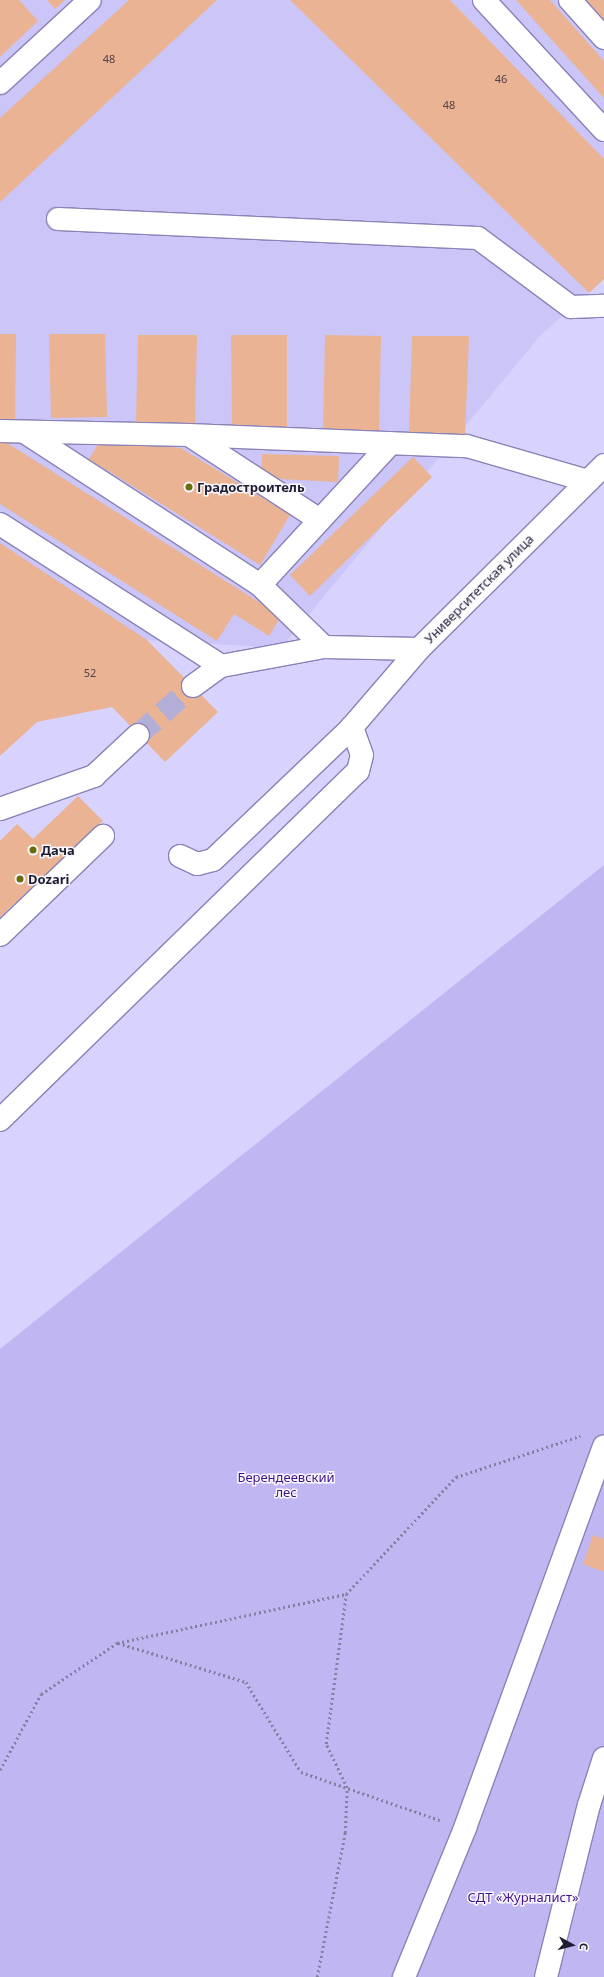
<!DOCTYPE html>
<html>
<head>
<meta charset="utf-8">
<style>
	body { margin:0 }
	#map { position:relative; width:604px; height:1977px; overflow:hidden; background:#d8d2ff; font-family:"Noto Sans",sans-serif }
	div>[style] { position:absolute }
	.built>* { inset:0; background:#ccc5f7 }
	.green>* { inset:0; background:#bfb6f2 }
	.building>* { inset:0; background:#eab393 }
	.minor-tunnel>* { height:22px; margin-top:-11px; transform-origin:0; background:repeating-linear-gradient(90deg,#b3aed6 0 22px,transparent 0 33px) }
	.path>* { height:2.5px; margin-top:-1.25px; transform-origin:0; background:repeating-linear-gradient(90deg,#8580a2 0 2px,transparent 0 5px) }
	.roads { filter:drop-shadow(1px 0 #8a82b6) drop-shadow(-1px 0 #8a82b6) drop-shadow(0 1px #8a82b6) drop-shadow(0 -1px #8a82b6) }
	.minor>* { height:22px; margin:-11px; padding:0 11px; transform-origin:11px; border-radius:11px; background:#fff }
	.dots>* { width:11px; height:11px; translate:-50% -50%; box-sizing:border-box; border:2px solid #f9f8fe; border-radius:50% }
	span { translate:-50% -50%; white-space:nowrap; text-align:center; line-height:1.15; -webkit-text-stroke:3px #f9f8fe; paint-order:stroke }
	.number-label { font-size:11px; color:#52424a }
	.number-label span { -webkit-text-stroke-width:0 }
	.poi-label { font-size:13px; color:#201d31; font-weight:700 }
	.left { translate:0 -50%; text-align:left }
	.street-label { font-size:13px; color:#201d31 }
	.park-label { font-size:13px; color:#41118b }
	.north { position:absolute; left:552px; top:1925px; width:40px; height:40px; -webkit-text-stroke:3px #f9f8fe; paint-order:stroke; rotate:97deg; font-size:11px; font-weight:700; line-height:16px; text-align:center; color:#201d31 }
	.north::after { content:''; display:block; margin:auto; width:14px; height:18px; background:#201d31; clip-path:polygon(50% 0,100% 100%,50% 72%,0 100%) }
</style>
</head>
<body>
<div id="map">
	<div class="built">
		<div style="clip-path:polygon(0 0,604px 0,604px 279px,540px 336px,281px 648px,147px 640px,0 580px)"></div>
	</div>
	<div class="green">
		<div style="clip-path:polygon(604px 865px,604px 1977px,0 1977px,0 1349px)"></div>
	</div>
	<div class="building">
		<div style="clip-path:polygon(0 0,19px 0,38px 21px,0 57px)"></div>
		<div style="clip-path:polygon(47px 0,65px 0,55px 9px)"></div>
		<div style="clip-path:polygon(129px 0,217px 0,0 202px,0 118px)"></div>
		<div style="clip-path:polygon(290px 0,450px 0,604px 159px,604px 279px,589px 293px)"></div>
		<div style="clip-path:polygon(516px 0,550px 0,604px 61px,604px 98px)"></div>
		<div style="clip-path:polygon(582px 0,604px 0,604px 25px)"></div>
		<div style="clip-path:polygon(0 334px,16px 334px,15px 420px,0 419px)"></div>
		<div style="clip-path:polygon(49px 334px,105px 334px,107px 417px,51px 418px)"></div>
		<div style="clip-path:polygon(138px 335px,197px 335px,195px 423px,136px 422px)"></div>
		<div style="clip-path:polygon(231px 335px,287px 335px,287px 427px,232px 426px)"></div>
		<div style="clip-path:polygon(325px 335px,381px 336px,379px 433px,323px 432px)"></div>
		<div style="clip-path:polygon(412px 336px,469px 336px,465px 438px,409px 436px)"></div>
		<div style="clip-path:polygon(0 441px,4px 441px,281px 616px,269px 636px,234px 614px,217px 641px,0 504px)"></div>
		<div style="clip-path:polygon(100px 441px,181px 448px,290px 515px,260px 565px,89px 459px)"></div>
		<div style="clip-path:polygon(262px 454px,339px 456px,338px 482px,261px 478px)"></div>
		<div style="clip-path:polygon(413px 457px,432px 477px,310px 596px,290px 575px)"></div>
		<div style="clip-path:polygon(0 543px,147px 640px,218px 712px,165px 762px,112px 707px,37px 722px,0 756px)"></div>
		<div style="clip-path:polygon(78px 796px,103px 821px,0 917px,0 841px,17px 824px,33px 839px)"></div>
		<div style="clip-path:polygon(593px 1535px,604px 1539px,604px 1572px,583px 1564px)"></div>
	</div>
	<div class="minor-tunnel">
		<div style="left:138px;top:735px;width:74px;rotate:-41.7deg"></div>
	</div>
	<div class="path">
		<div style="left:118px;top:1643px;width:134px;rotate:16.9deg"></div>
		<div style="left:246px;top:1682px;width:105px;rotate:58.6deg"></div>
		<div style="left:301px;top:1772px;width:147px;rotate:19.1deg"></div>
		<div style="left:0;top:1770px;width:86px;rotate:-61.7deg"></div>
		<div style="left:41px;top:1694px;width:92px;rotate:-33.9deg"></div>
		<div style="left:117px;top:1643px;width:234px;rotate:-12.1deg"></div>
		<div style="left:346px;top:1594px;width:161px;rotate:-46.8deg"></div>
		<div style="left:456px;top:1477px;width:131px;rotate:-18.3deg"></div>
		<div style="left:317px;top:1977px;width:147px;rotate:-79deg"></div>
		<div style="left:345px;top:1833px;width:45px;rotate:-87.5deg"></div>
		<div style="left:347px;top:1788px;width:49px;rotate:-115.5deg"></div>
		<div style="left:326px;top:1744px;width:151px;rotate:-82.4deg"></div>
	</div>
	<div class="roads">
		<div class="minor">
			<div style="left:484px;top:0;width:177px;rotate:47.3deg"></div>
			<div style="left:570px;top:0;width:51px;rotate:48.2deg"></div>
			<div style="left:0;top:83px;width:122px;rotate:-42.7deg"></div>
			<div style="left:58px;top:219px;width:420px;rotate:2.6deg"></div>
			<div style="left:478px;top:238px;width:116px;rotate:36.6deg"></div>
			<div style="left:571px;top:307px;width:33px;rotate:-2deg"></div>
			<div style="left:0;top:431px;width:189px;rotate:1.2deg"></div>
			<div style="left:189px;top:435px;width:278px;rotate:2.3deg"></div>
			<div style="left:467px;top:446px;width:126px;rotate:16.1deg"></div>
			<div style="left:26px;top:433px;width:279px;rotate:33deg"></div>
			<div style="left:260px;top:585px;width:193px;rotate:-47.3deg"></div>
			<div style="left:189px;top:435px;width:156px;rotate:33deg"></div>
			<div style="left:0;top:524px;width:263px;rotate:32.7deg"></div>
			<div style="left:260px;top:585px;width:89px;rotate:44.1deg"></div>
			<div style="left:193px;top:686px;width:34px;rotate:-36deg"></div>
			<div style="left:221px;top:666px;width:105px;rotate:-10.5deg"></div>
			<div style="left:324px;top:647px;width:95px;rotate:1.2deg"></div>
			<div style="left:419px;top:649px;width:261px;rotate:-44.8deg"></div>
			<div style="left:0;top:809px;width:100px;rotate:-19.3deg"></div>
			<div style="left:94px;top:776px;width:60px;rotate:-43deg"></div>
			<div style="left:180px;top:856px;width:19px;rotate:25deg"></div>
			<div style="left:197px;top:864px;width:16px;rotate:-14deg"></div>
			<div style="left:213px;top:860px;width:192px;rotate:-43.7deg"></div>
			<div style="left:352px;top:727px;width:103px;rotate:-49.3deg"></div>
			<div style="left:0;top:935px;width:143px;rotate:-43.9deg"></div>
			<div style="left:0;top:1120px;width:500px;rotate:-44.3deg"></div>
			<div style="left:358px;top:771px;width:16px;rotate:-76deg"></div>
			<div style="left:362px;top:755px;width:30px;rotate:-110deg"></div>
			<div style="left:404px;top:1977px;width:161px;rotate:-67.7deg"></div>
			<div style="left:465px;top:1828px;width:406px;rotate:-70deg"></div>
			<div style="left:546px;top:1977px;width:177px;rotate:-76deg"></div>
			<div style="left:589px;top:1805px;width:49px;rotate:-72.3deg"></div>
		</div>
	</div>
	<div class="dots">
		<div style="left:189px;top:487px;background:#6a6c0e"></div>
		<div style="left:33px;top:850px;background:#6a6c0e"></div>
		<div style="left:20px;top:879px;background:#6a6c0e"></div>
	</div>
	<div class="number-label">
		<span style="left:109px;top:59px">48</span>
		<span style="left:501px;top:79px">46</span>
		<span style="left:449px;top:105px">48</span>
		<span style="left:90px;top:673px">52</span>
	</div>
	<div class="poi-label">
		<span class="left" style="left:197px;top:487px">Градостроитель</span>
		<span class="left" style="left:41px;top:850px">Дача</span>
		<span class="left" style="left:28px;top:879px">Dozari</span>
	</div>
	<div class="street-label">
		<span style="left:479px;top:589px;rotate:-45deg">Университетская улица</span>
	</div>
	<div class="park-label">
		<span style="left:286px;top:1485px">Берендеевский<br>лес</span>
		<span style="left:523px;top:1897px">СДТ «Журналист»</span>
	</div>
	<div class="north">С</div>
</div>
</body>
</html>
